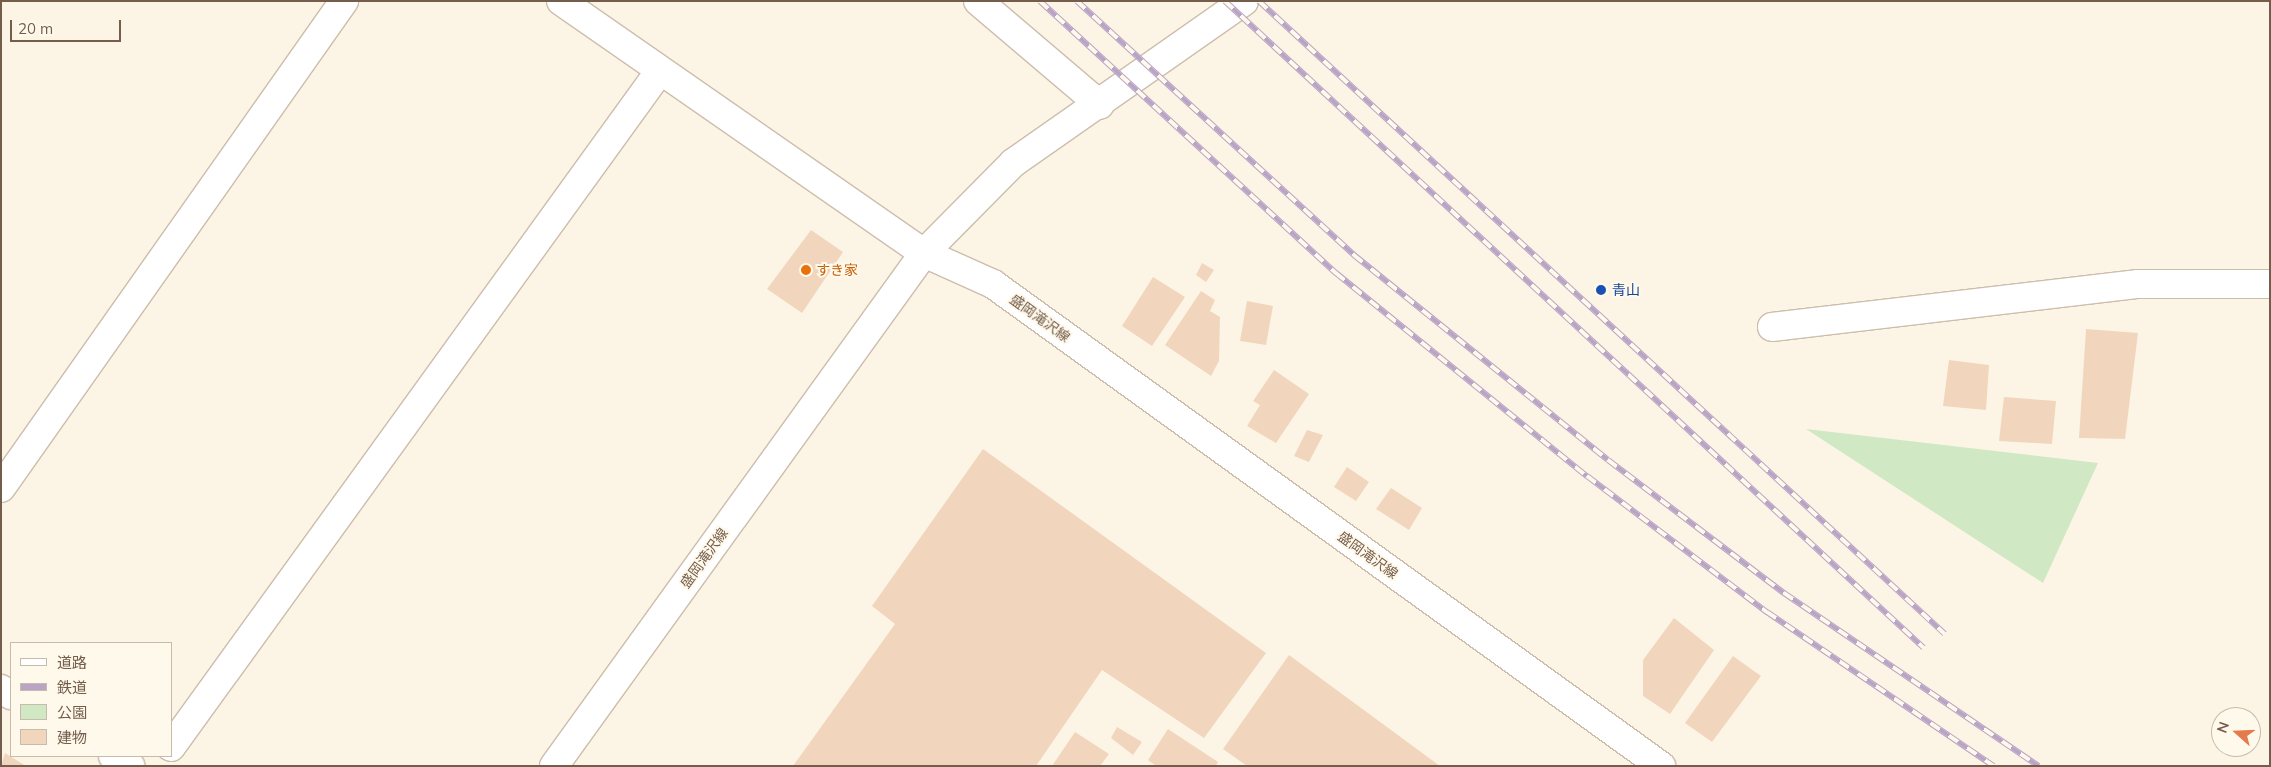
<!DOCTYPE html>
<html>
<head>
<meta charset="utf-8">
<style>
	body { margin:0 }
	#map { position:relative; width:2271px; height:767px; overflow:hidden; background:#fcf5e5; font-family:Mulish,"Noto Sans JP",sans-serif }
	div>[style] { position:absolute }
	.green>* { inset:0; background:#d0e9c4 }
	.building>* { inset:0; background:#f1d6bd }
	.roads { filter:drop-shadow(1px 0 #cdbdac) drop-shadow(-1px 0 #cdbdac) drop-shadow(0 1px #cdbdac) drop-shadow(0 -1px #cdbdac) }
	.minor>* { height:28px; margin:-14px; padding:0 14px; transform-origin:14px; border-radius:14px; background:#fff }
	.tertiary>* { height:28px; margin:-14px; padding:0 14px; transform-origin:14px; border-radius:14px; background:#fff }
	.secondary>* { height:28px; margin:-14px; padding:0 14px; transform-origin:14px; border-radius:14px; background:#fff }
	.rail>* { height:5.5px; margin-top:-2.75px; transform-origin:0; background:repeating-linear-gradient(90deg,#fff9eb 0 11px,#b9a4c5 0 22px); box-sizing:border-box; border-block:1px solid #b9a4c5 }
	.dots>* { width:14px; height:14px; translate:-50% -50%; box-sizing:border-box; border:2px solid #fff9eb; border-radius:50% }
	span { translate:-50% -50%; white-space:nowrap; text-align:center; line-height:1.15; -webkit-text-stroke:4px #fff9eb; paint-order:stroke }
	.food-label { font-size:14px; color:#c56008 }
	.left { translate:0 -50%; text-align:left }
	.transit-label { font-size:14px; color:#164399 }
	.street-label { font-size:14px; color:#745d4b }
	.frame { position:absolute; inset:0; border:2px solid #745d4b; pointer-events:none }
	.legend { position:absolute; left:10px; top:642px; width:162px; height:115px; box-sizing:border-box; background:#fff9eb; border:1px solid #c7bbab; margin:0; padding:6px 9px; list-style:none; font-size:15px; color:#745d4b }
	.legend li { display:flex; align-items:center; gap:10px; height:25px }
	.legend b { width:25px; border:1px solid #c7bbab }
	.north { position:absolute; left:2211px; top:707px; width:50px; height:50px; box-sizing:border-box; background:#fff9eb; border:1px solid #c7bbab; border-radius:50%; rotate:290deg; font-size:14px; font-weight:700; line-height:20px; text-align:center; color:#745d4b }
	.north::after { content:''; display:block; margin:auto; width:18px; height:22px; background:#e47b4c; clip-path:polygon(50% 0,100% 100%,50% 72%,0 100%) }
	.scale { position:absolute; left:10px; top:20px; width:111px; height:22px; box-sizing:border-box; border:2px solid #745d4b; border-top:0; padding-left:6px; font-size:15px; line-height:18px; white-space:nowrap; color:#745d4b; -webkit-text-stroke:4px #fff9eb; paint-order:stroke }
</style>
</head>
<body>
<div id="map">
	<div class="green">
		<div style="clip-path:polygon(1806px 429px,2098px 463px,2043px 583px)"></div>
	</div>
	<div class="building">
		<div style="clip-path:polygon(811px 230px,843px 252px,802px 313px,767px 289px)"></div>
		<div style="clip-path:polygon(1202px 263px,1214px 270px,1206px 282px,1196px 275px)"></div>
		<div style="clip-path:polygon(1153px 277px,1185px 297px,1152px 346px,1122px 326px)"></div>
		<div style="clip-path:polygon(1201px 291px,1215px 300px,1210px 311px,1220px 317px,1219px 361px,1211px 376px,1165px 345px)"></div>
		<div style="clip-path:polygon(1247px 301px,1273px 306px,1266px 345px,1240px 341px)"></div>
		<div style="clip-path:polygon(2086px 329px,2138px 333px,2125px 439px,2079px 438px)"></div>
		<div style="clip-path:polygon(1949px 360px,1989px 365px,1986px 410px,1943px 406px)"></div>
		<div style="clip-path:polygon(1274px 370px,1309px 394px,1276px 443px,1247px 426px,1260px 405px,1253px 401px)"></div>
		<div style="clip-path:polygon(2004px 397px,2056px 401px,2052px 444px,1999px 441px)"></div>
		<div style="clip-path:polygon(1307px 430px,1323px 435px,1309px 462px,1294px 456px)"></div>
		<div style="clip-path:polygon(983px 449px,1266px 653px,1204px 738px,1102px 670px,1036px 766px,793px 766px,895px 624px,872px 606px)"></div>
		<div style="clip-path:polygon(1347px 467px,1369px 482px,1356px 501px,1334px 487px)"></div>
		<div style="clip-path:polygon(1391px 488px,1422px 508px,1409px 530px,1376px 509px)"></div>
		<div style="clip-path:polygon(1674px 618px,1714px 650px,1670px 714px,1643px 696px,1643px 660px)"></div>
		<div style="clip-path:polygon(1289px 655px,1440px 766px,1247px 766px,1223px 749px)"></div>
		<div style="clip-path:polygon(1733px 656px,1761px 676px,1712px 742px,1685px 723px)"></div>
		<div style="clip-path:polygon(1117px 727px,1142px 742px,1133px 755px,1111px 738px)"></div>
		<div style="clip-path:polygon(1168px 729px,1218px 762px,1216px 766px,1156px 766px,1148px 760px)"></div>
		<div style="clip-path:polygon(1075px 732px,1109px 754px,1100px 766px,1052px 766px)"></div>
		<div style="clip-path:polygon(5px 753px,26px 766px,1px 766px)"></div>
	</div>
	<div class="roads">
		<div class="minor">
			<div style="left:561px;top:1px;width:442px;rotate:34.8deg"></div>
			<div style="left:978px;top:1px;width:160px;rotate:40.4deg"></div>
			<div style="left:1772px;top:327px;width:369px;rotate:-6.7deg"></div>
			<div style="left:2138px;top:284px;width:132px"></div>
			<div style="left:1px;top:488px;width:596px;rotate:-54.84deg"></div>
			<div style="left:1px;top:689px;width:12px;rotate:31deg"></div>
			<div style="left:171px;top:747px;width:833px;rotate:-54.13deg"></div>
			<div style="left:113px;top:756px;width:20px;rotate:30deg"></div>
		</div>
		<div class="tertiary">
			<div style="left:924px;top:253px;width:127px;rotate:-45.3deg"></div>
			<div style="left:1013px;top:163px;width:282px;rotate:-35deg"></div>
		</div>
		<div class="secondary">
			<div style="left:554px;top:766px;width:633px;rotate:-54.2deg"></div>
			<div style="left:924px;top:253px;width:76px;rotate:24.2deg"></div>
			<div style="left:993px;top:284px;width:824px;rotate:35.81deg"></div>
		</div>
	</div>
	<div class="rail">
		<div style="left:1040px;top:1px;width:402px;rotate:42.6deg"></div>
		<div style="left:1336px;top:273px;width:323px;rotate:39deg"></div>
		<div style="left:1587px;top:476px;width:226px;rotate:37.1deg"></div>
		<div style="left:1767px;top:612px;width:274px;rotate:34.2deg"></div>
		<div style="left:1077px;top:1px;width:376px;rotate:42.5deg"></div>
		<div style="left:1354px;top:255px;width:326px;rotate:38.9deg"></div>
		<div style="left:1608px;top:460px;width:221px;rotate:37.1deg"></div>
		<div style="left:1784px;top:593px;width:308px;rotate:34.2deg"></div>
		<div style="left:1225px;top:1px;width:952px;rotate:42.79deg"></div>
		<div style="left:1259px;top:1px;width:933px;rotate:42.7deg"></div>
	</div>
	<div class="dots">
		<div style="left:806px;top:270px;background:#e8710a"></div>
		<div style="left:1601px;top:290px;background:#1a4fb4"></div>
	</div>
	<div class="food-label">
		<span class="left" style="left:816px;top:270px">すき家</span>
	</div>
	<div class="transit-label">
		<span class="left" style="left:1612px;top:290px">青山</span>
	</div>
	<div class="street-label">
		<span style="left:1040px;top:318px;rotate:36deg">盛岡滝沢線</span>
		<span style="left:1368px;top:555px;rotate:36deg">盛岡滝沢線</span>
		<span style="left:704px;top:558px;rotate:-54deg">盛岡滝沢線</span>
	</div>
	<div class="frame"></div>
	<ul class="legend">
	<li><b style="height:6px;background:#fff"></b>道路</li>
	<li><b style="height:6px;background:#b9a4c5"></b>鉄道</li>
	<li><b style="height:14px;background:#d0e9c4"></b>公園</li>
	<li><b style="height:14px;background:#f1d6bd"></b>建物</li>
	</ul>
	<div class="north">N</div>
	<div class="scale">20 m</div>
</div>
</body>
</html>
